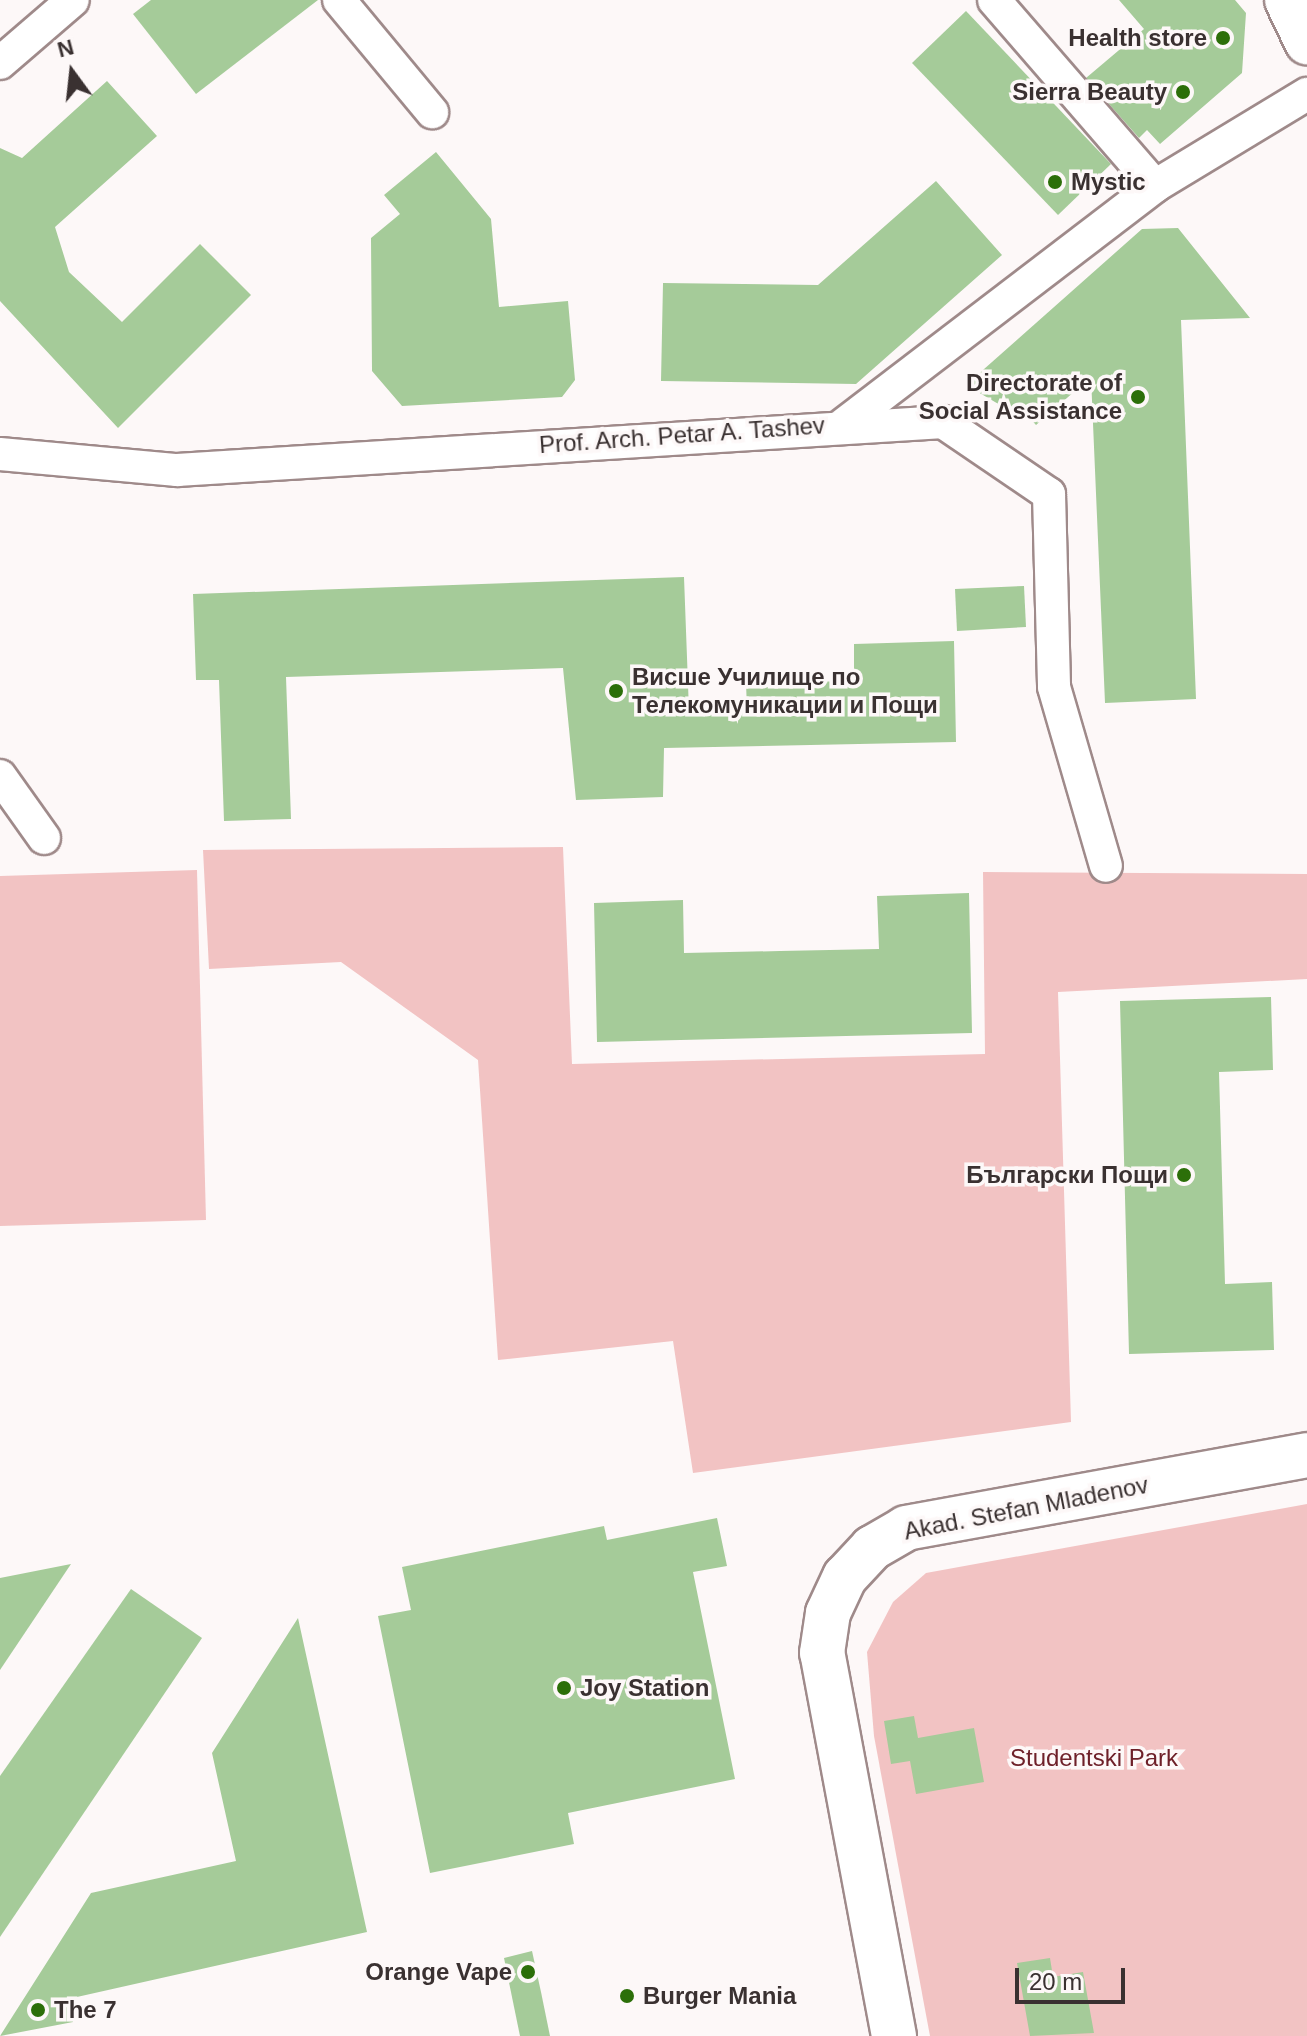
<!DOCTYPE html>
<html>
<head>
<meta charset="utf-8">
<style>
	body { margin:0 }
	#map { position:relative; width:1307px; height:2036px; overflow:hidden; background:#fdf8f8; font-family:Arial,sans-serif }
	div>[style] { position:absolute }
	.green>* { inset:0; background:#f2c3c3 }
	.building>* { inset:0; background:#a5cb99 }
	.roads { filter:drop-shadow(2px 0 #9f8a8a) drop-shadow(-2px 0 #9f8a8a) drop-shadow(0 2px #9f8a8a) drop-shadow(0 -2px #9f8a8a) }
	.street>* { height:32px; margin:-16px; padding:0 16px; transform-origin:16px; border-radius:16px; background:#fff }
	.secondary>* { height:44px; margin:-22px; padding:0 22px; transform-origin:22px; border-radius:22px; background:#fff }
	.dots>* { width:22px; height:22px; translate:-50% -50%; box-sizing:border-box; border:4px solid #fdf8f8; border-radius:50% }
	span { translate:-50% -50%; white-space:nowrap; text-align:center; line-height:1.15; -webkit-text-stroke:7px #fdf8f8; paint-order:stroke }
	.poi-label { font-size:24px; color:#3a3131; font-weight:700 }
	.right { translate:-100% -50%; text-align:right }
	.left { translate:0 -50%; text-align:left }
	.street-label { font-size:24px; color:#3a3131 }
	.park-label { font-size:24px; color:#6e2029 }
	.north { position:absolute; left:32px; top:32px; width:80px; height:80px; -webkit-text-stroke:6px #fdf8f8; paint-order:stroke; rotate:345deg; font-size:22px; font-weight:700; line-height:32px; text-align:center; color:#3a3131 }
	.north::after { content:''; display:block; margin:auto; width:28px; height:36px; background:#3a3131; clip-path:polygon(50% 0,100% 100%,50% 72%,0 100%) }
	.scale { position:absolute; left:1015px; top:1968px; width:110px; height:36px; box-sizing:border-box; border:4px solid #3a3131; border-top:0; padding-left:10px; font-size:24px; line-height:28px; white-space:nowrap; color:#3a3131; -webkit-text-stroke:6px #fdf8f8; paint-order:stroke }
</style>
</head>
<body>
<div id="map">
	<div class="green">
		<div style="clip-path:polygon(563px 847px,572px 1064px,985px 1054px,983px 872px,1307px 874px,1307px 979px,1058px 992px,1071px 1422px,693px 1473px,673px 1341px,498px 1360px,478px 1060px,341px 962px,209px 969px,203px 850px)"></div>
		<div style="clip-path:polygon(197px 870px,206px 1220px,0 1226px,0 876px)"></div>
		<div style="clip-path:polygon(1307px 1504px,1307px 2036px,930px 2036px,874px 1736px,867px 1652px,893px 1602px,926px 1573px)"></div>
	</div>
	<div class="building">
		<div style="clip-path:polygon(151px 0,318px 0,196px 94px,133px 14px)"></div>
		<div style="clip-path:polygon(1119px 0,1235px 0,1246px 13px,1242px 73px,1160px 144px,1147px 130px,1139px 138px,1086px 78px,1144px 29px)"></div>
		<div style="clip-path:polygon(966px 11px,1111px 164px,1058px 215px,912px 63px)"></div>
		<div style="clip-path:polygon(107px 81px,157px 136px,55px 227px,69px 272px,122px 322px,200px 244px,251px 295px,118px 428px,0 301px,0 148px,22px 158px)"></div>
		<div style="clip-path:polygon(436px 152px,491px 219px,499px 307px,568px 301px,575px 380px,562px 397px,402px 406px,372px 371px,371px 238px,400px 214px,384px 195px)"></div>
		<div style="clip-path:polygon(936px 181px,1002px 255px,856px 384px,661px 381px,663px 283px,818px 285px)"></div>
		<div style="clip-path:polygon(1178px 228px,1250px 318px,1181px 320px,1196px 699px,1105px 703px,1091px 377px,1036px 425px,1019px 406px,1012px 412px,966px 385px,1142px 229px)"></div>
		<div style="clip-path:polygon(684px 577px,689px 711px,747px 710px,746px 683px,854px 681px,854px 644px,954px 641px,956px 742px,664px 748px,663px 797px,576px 800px,563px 668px,286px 677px,291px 819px,224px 821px,219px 680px,196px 680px,193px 594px)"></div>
		<div style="clip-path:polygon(1024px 586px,1026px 627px,957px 631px,955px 589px)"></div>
		<div style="clip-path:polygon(969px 893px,972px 1033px,597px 1042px,594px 903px,683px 900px,684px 953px,780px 951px,879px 949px,877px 896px)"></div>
		<div style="clip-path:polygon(1271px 997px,1273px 1070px,1219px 1072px,1225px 1284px,1272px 1282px,1274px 1350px,1129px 1354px,1120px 1001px)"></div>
		<div style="clip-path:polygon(717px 1518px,727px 1566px,693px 1572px,735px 1779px,568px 1813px,574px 1844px,430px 1873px,378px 1616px,411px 1610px,402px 1567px,604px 1526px,607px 1540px)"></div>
		<div style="clip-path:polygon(71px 1564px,0 1670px,0 1578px)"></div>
		<div style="clip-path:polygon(131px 1589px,202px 1638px,0 1937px,0 1776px)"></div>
		<div style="clip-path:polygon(298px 1618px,367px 1932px,68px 1999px,73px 2022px,0 2036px,91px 1893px,236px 1861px,212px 1753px)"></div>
		<div style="clip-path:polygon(914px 1716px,918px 1738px,974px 1728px,984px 1782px,916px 1794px,910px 1761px,891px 1764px,884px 1721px)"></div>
		<div style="clip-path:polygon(532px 1951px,541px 1992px,550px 2036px,520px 2036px,504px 1958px)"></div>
		<div style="clip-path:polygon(1050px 1958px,1053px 1977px,1083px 1972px,1094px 2033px,1030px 2036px,1017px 1963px)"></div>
	</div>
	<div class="roads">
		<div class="street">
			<div style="left:339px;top:0;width:146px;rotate:50.3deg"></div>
			<div style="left:994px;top:0;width:246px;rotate:49.1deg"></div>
			<div style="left:0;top:63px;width:96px;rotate:-40.8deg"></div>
			<div style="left:844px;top:424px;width:392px;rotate:-37.4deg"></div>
			<div style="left:1155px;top:186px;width:178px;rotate:-31.2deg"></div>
			<div style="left:0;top:454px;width:178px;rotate:5.2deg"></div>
			<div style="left:177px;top:470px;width:768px;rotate:-3.59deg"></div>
			<div style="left:943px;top:422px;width:128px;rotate:34.2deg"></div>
			<div style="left:1049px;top:494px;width:193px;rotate:88.5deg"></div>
			<div style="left:1054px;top:687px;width:186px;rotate:73.8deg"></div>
			<div style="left:0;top:776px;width:76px;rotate:54.6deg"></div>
		</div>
		<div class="secondary">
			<div style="left:1287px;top:0;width:47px;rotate:64.5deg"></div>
			<div style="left:894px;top:2036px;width:390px;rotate:-100.6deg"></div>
			<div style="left:822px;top:1653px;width:40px;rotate:-81.5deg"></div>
			<div style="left:828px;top:1613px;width:40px;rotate:-65deg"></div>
			<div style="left:845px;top:1577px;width:40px;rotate:-47deg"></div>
			<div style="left:872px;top:1548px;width:39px;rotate:-30deg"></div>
			<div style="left:906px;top:1528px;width:408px;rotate:-10.3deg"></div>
		</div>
	</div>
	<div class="dots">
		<div style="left:1223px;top:38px;background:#2c6f09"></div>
		<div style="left:1183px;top:92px;background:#2c6f09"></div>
		<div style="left:1055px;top:182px;background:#2c6f09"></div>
		<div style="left:1138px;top:397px;background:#2c6f09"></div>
		<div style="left:616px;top:691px;background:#2c6f09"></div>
		<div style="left:1184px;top:1175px;background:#2c6f09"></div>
		<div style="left:564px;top:1688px;background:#2c6f09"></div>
		<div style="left:528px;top:1972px;background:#2c6f09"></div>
		<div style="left:627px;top:1996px;background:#2c6f09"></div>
		<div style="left:38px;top:2010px;background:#2c6f09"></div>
	</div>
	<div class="poi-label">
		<span class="right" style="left:1207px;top:38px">Health store</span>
		<span class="right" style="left:1167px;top:92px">Sierra Beauty</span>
		<span class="left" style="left:1071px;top:182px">Mystic</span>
		<span class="right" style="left:1122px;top:397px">Directorate of<br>Social Assistance</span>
		<span class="left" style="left:632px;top:691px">Висше Училище по<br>Телекомуникации и Пощи</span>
		<span class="right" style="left:1168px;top:1175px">Български Пощи</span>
		<span class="left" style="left:580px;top:1688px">Joy Station</span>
		<span class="right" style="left:512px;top:1972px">Orange Vape</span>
		<span class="left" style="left:643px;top:1996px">Burger Mania</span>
		<span class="left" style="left:54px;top:2010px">The 7</span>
	</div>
	<div class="street-label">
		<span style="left:682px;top:435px;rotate:-4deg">Prof. Arch. Petar A. Tashev</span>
		<span style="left:1026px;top:1508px;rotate:-11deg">Akad. Stefan Mladenov</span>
	</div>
	<div class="park-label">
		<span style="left:1094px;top:1758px">Studentski Park</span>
	</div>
	<div class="north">N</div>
	<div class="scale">20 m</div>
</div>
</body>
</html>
